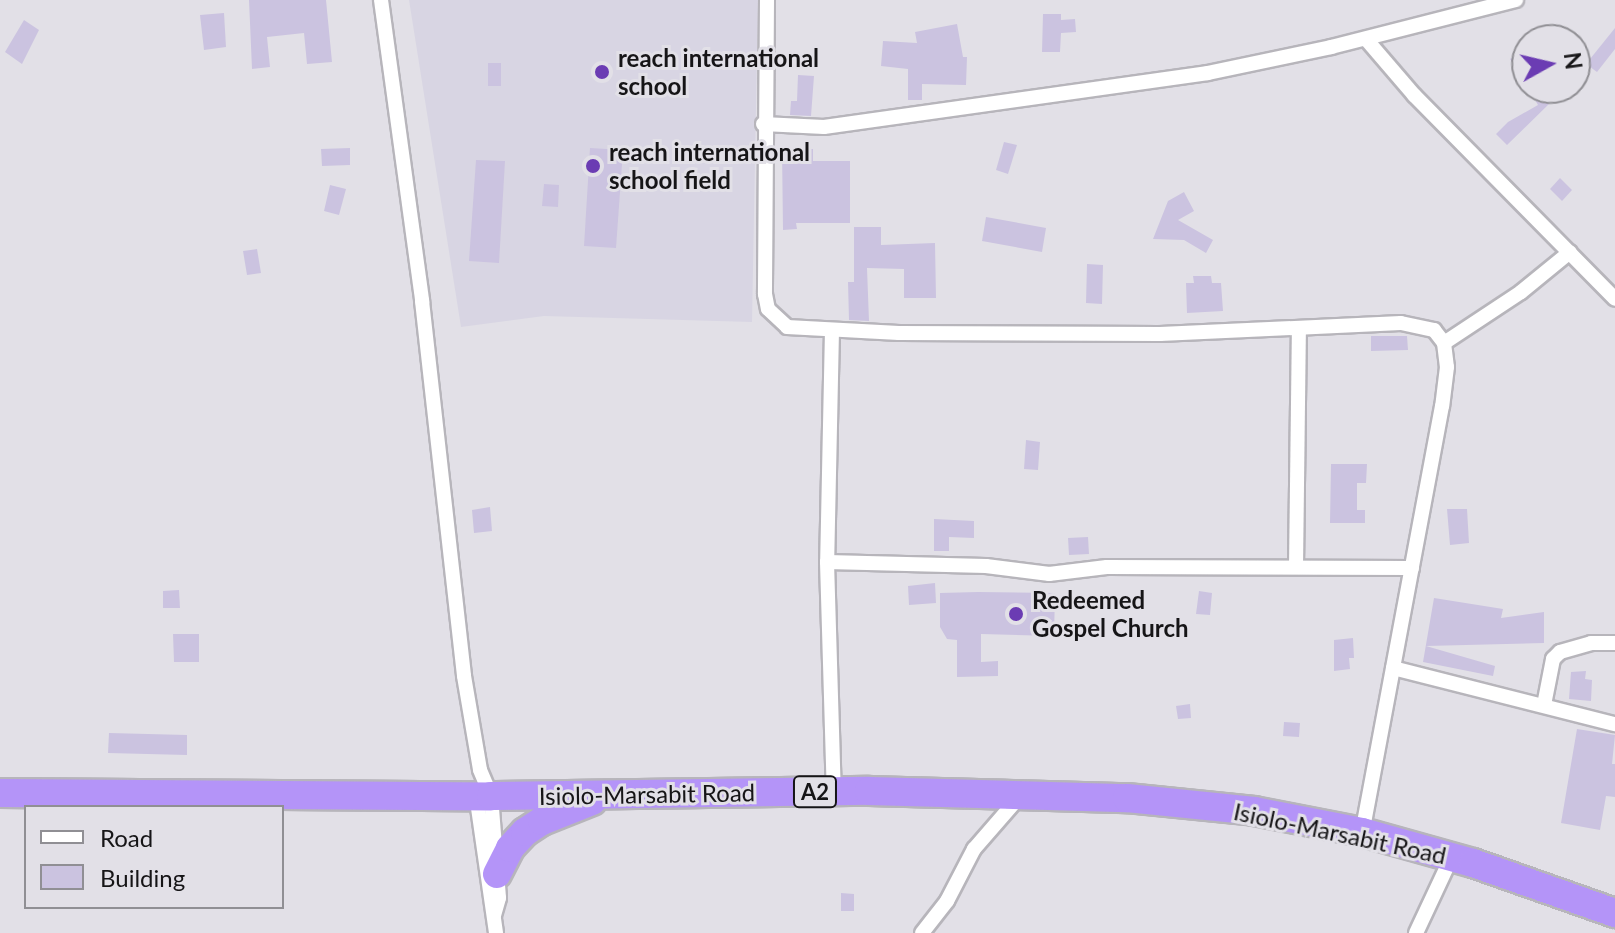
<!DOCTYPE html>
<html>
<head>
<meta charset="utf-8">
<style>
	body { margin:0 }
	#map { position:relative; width:1615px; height:933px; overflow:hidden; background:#e2e0e7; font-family:Lato,sans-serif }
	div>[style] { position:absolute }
	.built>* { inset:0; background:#d8d5e3 }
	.building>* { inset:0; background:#cbc3e0 }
	.roads { filter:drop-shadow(2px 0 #b7b5bb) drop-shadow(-2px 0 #b7b5bb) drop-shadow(0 2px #b7b5bb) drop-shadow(0 -2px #b7b5bb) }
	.street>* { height:14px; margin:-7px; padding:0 7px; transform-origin:7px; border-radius:7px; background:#fff }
	.highway>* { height:28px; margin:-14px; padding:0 14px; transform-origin:14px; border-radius:14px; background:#b494f8 }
	.dots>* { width:22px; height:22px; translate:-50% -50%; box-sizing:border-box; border:4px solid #e2e0e7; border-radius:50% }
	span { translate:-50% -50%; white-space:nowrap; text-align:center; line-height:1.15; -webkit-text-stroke:6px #e2e0e7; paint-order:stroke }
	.shield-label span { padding:2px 6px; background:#e2e0e7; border:2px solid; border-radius:6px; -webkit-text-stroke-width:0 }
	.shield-label { font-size:22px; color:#161517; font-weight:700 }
	.poi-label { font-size:24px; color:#161517; font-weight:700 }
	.left { translate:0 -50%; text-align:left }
	.street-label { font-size:24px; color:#161517 }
	.legend { position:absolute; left:24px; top:805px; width:260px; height:104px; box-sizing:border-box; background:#e2e0e7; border:2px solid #908f94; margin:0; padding:10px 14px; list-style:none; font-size:24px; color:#161517 }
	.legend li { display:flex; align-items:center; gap:16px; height:40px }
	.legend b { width:40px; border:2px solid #908f94 }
	.north { position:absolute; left:1511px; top:24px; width:80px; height:80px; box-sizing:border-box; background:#e2e0e7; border:2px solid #908f94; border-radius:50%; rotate:82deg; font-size:22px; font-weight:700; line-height:32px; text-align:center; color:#161517 }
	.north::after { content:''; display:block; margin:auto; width:28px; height:36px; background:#6b3cb3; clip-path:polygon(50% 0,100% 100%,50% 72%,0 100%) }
</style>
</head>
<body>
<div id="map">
	<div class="built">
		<div style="clip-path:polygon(409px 0,758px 0,752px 322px,544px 316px,461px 327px)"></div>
	</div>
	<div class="building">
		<div style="clip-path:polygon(249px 0,326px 0,332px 62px,307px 64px,304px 33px,267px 37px,270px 67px,252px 69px)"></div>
		<div style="clip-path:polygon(224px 13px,226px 47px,204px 50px,200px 15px)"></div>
		<div style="clip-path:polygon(1043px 14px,1061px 14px,1061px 20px,1075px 19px,1076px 32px,1061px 33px,1060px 52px,1042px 52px)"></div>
		<div style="clip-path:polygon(24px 20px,39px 30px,22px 64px,5px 52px)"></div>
		<div style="clip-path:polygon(957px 24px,963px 57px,967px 57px,966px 85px,922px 84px,922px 100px,908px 100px,908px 69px,881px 66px,883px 41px,917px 43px,915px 32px)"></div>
		<div style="clip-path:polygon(1615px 28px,1615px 49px,1597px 72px,1586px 64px)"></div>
		<div style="clip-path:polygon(1522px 52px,1527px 60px,1527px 86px,1510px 59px)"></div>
		<div style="clip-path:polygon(488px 63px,501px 63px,501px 86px,488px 86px)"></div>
		<div style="clip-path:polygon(798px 75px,814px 76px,811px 116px,790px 115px,791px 101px,797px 101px)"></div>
		<div style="clip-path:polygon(1528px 88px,1568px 88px,1547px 100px,1550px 103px,1507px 145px,1496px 134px,1508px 122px,1538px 105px)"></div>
		<div style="clip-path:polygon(1004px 142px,1017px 145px,1008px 174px,996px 170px)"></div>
		<div style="clip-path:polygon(350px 148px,350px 165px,322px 166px,321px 149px)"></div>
		<div style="clip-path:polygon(590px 148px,623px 150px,616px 248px,584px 246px)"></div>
		<div style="clip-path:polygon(782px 149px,813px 149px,813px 161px,850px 161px,850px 223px,796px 223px,797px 229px,783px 230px)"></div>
		<div style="clip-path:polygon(476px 160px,505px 161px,499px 263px,469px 261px)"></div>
		<div style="clip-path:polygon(1560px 178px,1572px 190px,1562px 201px,1550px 189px)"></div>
		<div style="clip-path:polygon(544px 184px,559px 185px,558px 207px,542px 206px)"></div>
		<div style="clip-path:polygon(330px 185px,346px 189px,339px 215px,324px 211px)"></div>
		<div style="clip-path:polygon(1184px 192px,1194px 211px,1178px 220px,1213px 240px,1206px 253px,1184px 240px,1153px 239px,1168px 201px)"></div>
		<div style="clip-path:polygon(986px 217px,1046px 228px,1042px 252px,982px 241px)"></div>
		<div style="clip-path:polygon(854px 227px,881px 227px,881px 245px,935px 243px,936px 298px,904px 298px,904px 269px,867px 268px,869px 321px,849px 320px,848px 282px,854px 282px)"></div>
		<div style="clip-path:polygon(257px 249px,261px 273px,247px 275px,243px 251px)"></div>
		<div style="clip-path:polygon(1087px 264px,1103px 265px,1102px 304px,1086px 303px)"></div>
		<div style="clip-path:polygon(1193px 276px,1211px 276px,1212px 283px,1221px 283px,1223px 311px,1187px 313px,1186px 283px,1194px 283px)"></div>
		<div style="clip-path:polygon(1371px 336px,1407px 336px,1408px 350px,1371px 351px)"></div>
		<div style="clip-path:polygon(1026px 440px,1040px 442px,1038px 470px,1024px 469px)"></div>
		<div style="clip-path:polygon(1331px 464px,1367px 464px,1366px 483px,1357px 483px,1357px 510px,1365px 510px,1365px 523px,1330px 523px)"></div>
		<div style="clip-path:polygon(490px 507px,492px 531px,474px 533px,472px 510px)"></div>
		<div style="clip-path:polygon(1447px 509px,1467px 509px,1469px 543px,1450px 545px)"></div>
		<div style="clip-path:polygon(934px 519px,974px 521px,974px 538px,949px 537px,949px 551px,934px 551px)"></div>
		<div style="clip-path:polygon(1088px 537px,1089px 554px,1069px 555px,1068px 538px)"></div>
		<div style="clip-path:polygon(935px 583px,936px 603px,909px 605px,908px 586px)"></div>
		<div style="clip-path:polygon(179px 590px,180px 608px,163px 608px,163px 591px)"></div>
		<div style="clip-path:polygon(1199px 591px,1212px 593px,1210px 615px,1196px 614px)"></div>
		<div style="clip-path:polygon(978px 592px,1055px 593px,1054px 636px,981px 634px,981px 662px,998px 661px,998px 676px,957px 677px,957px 640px,947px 639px,940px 627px,940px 593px)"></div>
		<div style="clip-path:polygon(1434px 598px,1503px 609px,1501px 618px,1544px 612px,1544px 643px,1426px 646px,1495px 666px,1493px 676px,1423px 662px)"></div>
		<div style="clip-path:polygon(173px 634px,199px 634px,199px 662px,174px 662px)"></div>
		<div style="clip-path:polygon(1353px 638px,1354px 658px,1349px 658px,1350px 669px,1334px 671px,1334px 640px)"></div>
		<div style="clip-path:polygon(1586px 671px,1585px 679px,1592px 680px,1591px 701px,1569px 699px,1571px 672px)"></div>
		<div style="clip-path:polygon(1190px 704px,1191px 718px,1178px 719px,1176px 706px)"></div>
		<div style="clip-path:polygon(1284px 722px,1300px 723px,1299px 737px,1283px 736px)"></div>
		<div style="clip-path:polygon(1577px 729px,1615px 735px,1612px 764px,1615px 764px,1615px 797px,1606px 796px,1600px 830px,1561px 823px)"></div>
		<div style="clip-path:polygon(109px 733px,187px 735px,187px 755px,108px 753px)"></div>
		<div style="clip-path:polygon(841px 893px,854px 894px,854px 911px,841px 911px)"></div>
	</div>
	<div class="roads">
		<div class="street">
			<div style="left:381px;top:0;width:304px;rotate:82.2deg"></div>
			<div style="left:422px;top:301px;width:377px;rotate:83.6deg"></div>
			<div style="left:464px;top:676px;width:95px;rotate:80.3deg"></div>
			<div style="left:480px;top:770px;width:28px;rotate:67deg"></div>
			<div style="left:491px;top:796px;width:102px;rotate:85.5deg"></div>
			<div style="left:499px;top:898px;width:18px;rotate:106deg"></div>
			<div style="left:767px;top:0;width:294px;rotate:90.4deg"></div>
			<div style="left:765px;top:294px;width:15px;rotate:79deg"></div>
			<div style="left:768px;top:309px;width:26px;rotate:43deg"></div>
			<div style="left:787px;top:327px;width:112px;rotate:3.1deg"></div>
			<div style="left:899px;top:333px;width:261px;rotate:0.2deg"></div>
			<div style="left:1160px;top:334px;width:241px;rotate:-2.6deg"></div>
			<div style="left:1401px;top:323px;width:34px;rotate:12deg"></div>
			<div style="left:1434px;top:330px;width:16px;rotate:52deg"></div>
			<div style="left:1444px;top:343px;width:24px;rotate:83deg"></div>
			<div style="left:1447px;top:367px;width:39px;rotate:97deg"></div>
			<div style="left:1442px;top:406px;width:433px;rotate:100.6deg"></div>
			<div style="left:1366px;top:39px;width:74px;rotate:49.4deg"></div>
			<div style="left:1414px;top:95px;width:286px;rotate:45.4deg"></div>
			<div style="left:763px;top:124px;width:61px;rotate:2.8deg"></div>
			<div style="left:824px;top:127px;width:388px;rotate:-8deg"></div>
			<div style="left:1208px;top:73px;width:126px;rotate:-11.9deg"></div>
			<div style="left:1331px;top:47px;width:191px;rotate:-14.3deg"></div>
			<div style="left:832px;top:330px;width:232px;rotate:91.2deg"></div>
			<div style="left:827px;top:562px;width:230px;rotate:88.3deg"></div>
			<div style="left:1444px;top:343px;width:92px;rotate:-33.5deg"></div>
			<div style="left:1521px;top:292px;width:63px;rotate:-39.2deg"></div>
			<div style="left:827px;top:562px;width:159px;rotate:1.4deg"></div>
			<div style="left:986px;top:566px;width:64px;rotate:7.2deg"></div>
			<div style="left:1049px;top:574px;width:58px;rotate:-6.9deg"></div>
			<div style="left:1107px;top:567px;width:305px;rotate:0.2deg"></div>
			<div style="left:1296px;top:567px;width:238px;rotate:-89.3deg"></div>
			<div style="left:1393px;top:668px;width:229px;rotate:14.2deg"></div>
			<div style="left:1544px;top:705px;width:47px;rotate:-78.9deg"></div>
			<div style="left:1553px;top:659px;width:10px;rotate:-45deg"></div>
			<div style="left:1560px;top:652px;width:32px;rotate:-16deg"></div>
			<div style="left:1591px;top:643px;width:24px"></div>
			<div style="left:476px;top:794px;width:140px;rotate:81.8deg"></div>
			<div style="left:922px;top:933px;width:41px;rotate:-52deg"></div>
			<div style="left:947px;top:901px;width:59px;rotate:-62.6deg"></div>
			<div style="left:974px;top:849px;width:70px;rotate:-49deg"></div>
			<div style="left:1416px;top:933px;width:85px;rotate:-64.9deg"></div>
		</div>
		<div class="highway">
			<div style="left:0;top:793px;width:491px;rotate:0.4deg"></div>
			<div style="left:491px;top:796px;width:378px;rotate:-0.8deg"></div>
			<div style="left:869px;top:791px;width:258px;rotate:1.6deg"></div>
			<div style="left:1127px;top:798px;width:128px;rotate:5.8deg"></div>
			<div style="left:1254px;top:811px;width:110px;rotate:11deg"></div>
			<div style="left:1362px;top:832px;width:115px;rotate:15.6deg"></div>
			<div style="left:1473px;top:863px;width:151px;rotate:19.4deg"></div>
			<div style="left:497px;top:874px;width:29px;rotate:-63deg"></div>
			<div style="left:510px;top:848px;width:22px;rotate:-47deg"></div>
			<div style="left:525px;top:832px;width:20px;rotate:-33deg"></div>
			<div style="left:542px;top:821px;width:54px;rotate:-21.8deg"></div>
		</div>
	</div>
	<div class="dots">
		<div style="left:602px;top:72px;background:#6b3cb3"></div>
		<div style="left:593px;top:166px;background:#6b3cb3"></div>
		<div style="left:1016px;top:614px;background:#6b3cb3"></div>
	</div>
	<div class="shield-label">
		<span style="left:815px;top:792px">A2</span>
	</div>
	<div class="poi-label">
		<span class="left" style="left:618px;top:72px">reach international<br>school</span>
		<span class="left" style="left:609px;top:166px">reach international<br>school field</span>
		<span class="left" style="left:1032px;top:614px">Redeemed<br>Gospel Church</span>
	</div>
	<div class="street-label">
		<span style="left:647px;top:794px;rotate:-1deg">Isiolo-Marsabit Road</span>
		<span style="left:1340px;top:833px;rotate:12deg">Isiolo-Marsabit Road</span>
	</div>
	<ul class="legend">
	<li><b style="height:10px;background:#fff"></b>Road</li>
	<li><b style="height:22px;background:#cbc3e0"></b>Building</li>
	</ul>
	<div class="north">N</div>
</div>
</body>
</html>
